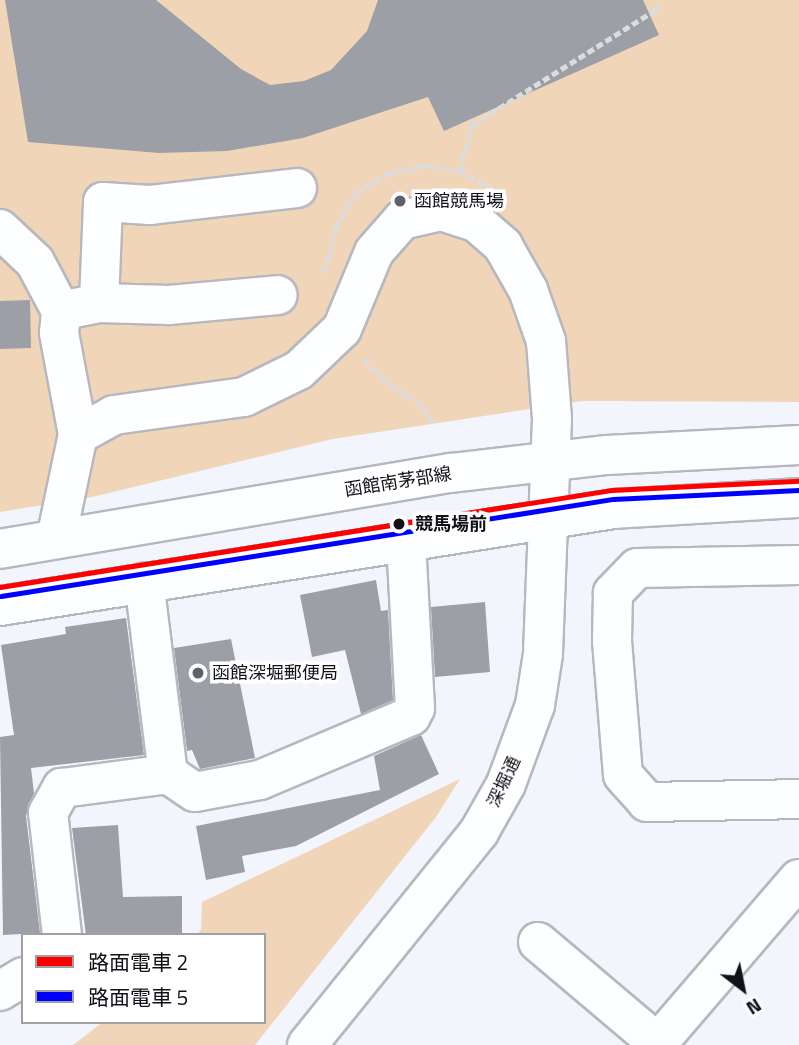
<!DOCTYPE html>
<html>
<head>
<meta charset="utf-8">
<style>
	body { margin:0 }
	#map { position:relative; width:799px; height:1045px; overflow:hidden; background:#f2f5fc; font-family:"Titillium Web","Noto Sans JP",sans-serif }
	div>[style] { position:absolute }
	.green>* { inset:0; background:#f0d5b8 }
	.building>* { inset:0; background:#9c9fa5 }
	.path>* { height:4.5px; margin-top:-2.25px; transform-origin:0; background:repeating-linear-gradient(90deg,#dcdcde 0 7px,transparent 0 10.5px) }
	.roads { filter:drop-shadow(2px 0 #b6b8be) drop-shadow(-2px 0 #b6b8be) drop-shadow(0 2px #b6b8be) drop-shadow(0 -2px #b6b8be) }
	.minor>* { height:38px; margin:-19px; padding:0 19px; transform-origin:19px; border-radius:19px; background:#fdfeff }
	.major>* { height:38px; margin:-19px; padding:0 19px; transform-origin:19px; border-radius:19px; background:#fdfeff }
	.tram-1>* { height:5px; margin:-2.5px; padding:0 2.5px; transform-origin:2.5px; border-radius:2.5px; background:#f00 }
	.tram-2>* { height:5px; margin:-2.5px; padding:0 2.5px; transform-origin:2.5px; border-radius:2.5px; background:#00f }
	.dots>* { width:19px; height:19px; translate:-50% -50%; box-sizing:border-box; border:4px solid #fff; border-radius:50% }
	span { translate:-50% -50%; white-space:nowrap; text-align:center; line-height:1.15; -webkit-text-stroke:7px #fff; paint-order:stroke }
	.poi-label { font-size:18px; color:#101218 }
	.left { translate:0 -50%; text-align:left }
	.street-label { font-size:18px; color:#101218 }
	.stop-label { font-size:18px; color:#101218; font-weight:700 }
	.legend { position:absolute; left:21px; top:933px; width:245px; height:91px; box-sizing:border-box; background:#fff; border:2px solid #9fa0a3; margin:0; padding:9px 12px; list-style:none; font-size:21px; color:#101218 }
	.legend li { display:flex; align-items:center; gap:14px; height:35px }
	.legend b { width:35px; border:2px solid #9fa0a3 }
	.north { position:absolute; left:708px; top:954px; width:70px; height:70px; -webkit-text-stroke:5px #fff; paint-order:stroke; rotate:148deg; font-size:19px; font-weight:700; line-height:28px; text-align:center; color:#101218 }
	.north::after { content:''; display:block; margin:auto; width:24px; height:32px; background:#101218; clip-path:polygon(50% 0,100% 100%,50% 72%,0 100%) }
</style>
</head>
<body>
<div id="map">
	<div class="green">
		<div style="clip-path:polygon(0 0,799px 0,799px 402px,582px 401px,333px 439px,92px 497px,0 512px)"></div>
		<div style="clip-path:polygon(460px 779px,436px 817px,255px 1045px,73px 1045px,103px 1022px,264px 1022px,264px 935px,196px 935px,201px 930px,202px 902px)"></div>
	</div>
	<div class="building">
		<div style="clip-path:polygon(5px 0,156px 0,241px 69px,270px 85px,304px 81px,331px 70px,367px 31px,378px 0,643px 0,659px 35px,444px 131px,428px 97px,303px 138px,227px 151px,159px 153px,28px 142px)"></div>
		<div style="clip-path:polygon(30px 300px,31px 348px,0 349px,0 301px)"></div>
		<div style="clip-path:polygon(376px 580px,381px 611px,388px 610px,393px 700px,361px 714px,345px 650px,312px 657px,300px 595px)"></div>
		<div style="clip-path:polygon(485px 602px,490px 672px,435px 677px,431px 607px)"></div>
		<div style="clip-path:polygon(126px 618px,144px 755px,31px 768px,34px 793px,26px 816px,40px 933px,3px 935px,0 737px,14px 735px,1px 645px,66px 634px,65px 627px)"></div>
		<div style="clip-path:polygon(231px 639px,255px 758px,200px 769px,192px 750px,187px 751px,174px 648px)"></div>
		<div style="clip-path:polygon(421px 735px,439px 774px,296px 846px,242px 856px,245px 872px,206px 880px,196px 826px,380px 790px,374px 756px)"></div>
		<div style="clip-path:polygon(118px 825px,123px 897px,182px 896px,182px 935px,86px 935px,72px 828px)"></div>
	</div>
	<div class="path">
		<div style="left:459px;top:171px;width:48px;rotate:-74.2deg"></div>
		<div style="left:472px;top:125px;width:216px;rotate:-32.1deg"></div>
		<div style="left:655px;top:10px;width:11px;rotate:-63deg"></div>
		<div style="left:324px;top:273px;width:48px;rotate:-75.4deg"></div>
		<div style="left:336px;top:227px;width:39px;rotate:-60deg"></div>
		<div style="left:356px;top:193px;width:36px;rotate:-32deg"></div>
		<div style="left:386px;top:174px;width:39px;rotate:-13deg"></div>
		<div style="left:424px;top:165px;width:36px;rotate:10deg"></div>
		<div style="left:459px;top:171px;width:36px;rotate:27deg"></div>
		<div style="left:364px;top:359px;width:25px;rotate:48deg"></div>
		<div style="left:381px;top:378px;width:52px;rotate:34deg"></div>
		<div style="left:424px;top:407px;width:19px;rotate:65deg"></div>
	</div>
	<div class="roads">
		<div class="minor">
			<div style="left:0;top:229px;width:48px;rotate:43.3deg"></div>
			<div style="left:35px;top:262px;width:55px;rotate:62deg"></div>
			<div style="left:61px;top:311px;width:22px;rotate:95deg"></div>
			<div style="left:59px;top:333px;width:104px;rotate:79.4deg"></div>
			<div style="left:99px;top:303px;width:101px;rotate:-87.7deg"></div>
			<div style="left:103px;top:202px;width:47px;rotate:3.7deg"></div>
			<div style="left:150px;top:205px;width:148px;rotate:-6.6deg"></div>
			<div style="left:75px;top:308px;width:25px;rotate:-12deg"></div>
			<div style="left:99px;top:303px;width:70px;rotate:1.6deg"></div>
			<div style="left:169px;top:305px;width:109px;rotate:-5.2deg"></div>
			<div style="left:56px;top:539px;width:106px;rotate:-78.1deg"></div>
			<div style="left:78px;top:435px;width:41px;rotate:-29.1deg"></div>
			<div style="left:114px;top:415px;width:131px;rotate:-7.9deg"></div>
			<div style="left:244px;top:397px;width:61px;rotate:-26.1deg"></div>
			<div style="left:299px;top:370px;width:59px;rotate:-43.6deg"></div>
			<div style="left:342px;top:329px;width:83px;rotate:-67.4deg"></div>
			<div style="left:374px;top:252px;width:43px;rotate:-48.8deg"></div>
			<div style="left:402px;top:220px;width:40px;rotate:-13deg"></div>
			<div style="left:441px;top:211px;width:38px;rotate:18deg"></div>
			<div style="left:477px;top:223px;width:35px;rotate:41deg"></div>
			<div style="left:503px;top:246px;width:51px;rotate:60.4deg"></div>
			<div style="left:528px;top:290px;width:54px;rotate:70.6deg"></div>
			<div style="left:546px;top:341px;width:78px;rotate:85.6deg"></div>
			<div style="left:552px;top:419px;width:235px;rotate:92.2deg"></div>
			<div style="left:543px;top:654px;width:52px;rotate:98.9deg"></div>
			<div style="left:535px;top:705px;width:84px;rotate:110.2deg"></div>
			<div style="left:506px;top:784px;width:55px;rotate:119.4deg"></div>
			<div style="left:479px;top:832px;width:274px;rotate:128.9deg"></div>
			<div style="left:799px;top:565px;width:162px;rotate:178.9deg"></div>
			<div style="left:637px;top:568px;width:35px;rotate:134deg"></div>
			<div style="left:613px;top:593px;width:48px;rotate:91.2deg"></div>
			<div style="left:612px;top:641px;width:134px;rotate:85.3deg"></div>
			<div style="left:623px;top:775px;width:36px;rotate:48deg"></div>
			<div style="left:647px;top:802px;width:152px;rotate:-1.1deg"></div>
			<div style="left:168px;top:774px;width:32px;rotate:34deg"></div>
			<div style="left:195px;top:792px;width:66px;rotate:-10.5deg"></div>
			<div style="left:260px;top:780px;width:164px;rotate:-23deg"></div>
			<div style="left:411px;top:716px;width:9px;rotate:-63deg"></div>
			<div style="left:415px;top:708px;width:168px;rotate:-93.1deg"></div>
			<div style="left:62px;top:935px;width:123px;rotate:-96.5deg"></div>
			<div style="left:48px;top:813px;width:29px;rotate:-61deg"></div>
			<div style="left:62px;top:788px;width:107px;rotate:-7.5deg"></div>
			<div style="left:168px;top:774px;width:193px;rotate:-97.1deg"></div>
			<div style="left:538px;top:942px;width:160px;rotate:40.2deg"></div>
			<div style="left:0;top:991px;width:27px;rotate:-31deg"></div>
			<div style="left:656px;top:1045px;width:219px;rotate:-49.3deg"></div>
		</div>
		<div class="major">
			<div style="left:0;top:549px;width:457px;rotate:-9.6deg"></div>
			<div style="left:451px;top:473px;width:157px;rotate:-6.6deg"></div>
			<div style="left:607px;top:455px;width:192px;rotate:-3deg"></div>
			<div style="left:0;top:606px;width:622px;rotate:-8.98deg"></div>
			<div style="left:614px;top:509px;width:185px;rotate:-3.4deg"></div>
		</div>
	</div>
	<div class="tram-1">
		<div style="left:0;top:587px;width:620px;rotate:-9.01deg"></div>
		<div style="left:612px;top:490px;width:187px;rotate:-2.8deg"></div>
	</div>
	<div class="tram-2">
		<div style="left:1px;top:596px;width:620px;rotate:-9.01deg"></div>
		<div style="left:613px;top:499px;width:186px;rotate:-2.8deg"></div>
	</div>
	<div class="dots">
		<div style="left:400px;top:201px;background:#5f6168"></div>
		<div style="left:399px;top:524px;background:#101218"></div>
		<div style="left:198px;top:673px;background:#5f6168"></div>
	</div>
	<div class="poi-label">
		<span class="left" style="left:414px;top:201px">函館競馬場</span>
		<span class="left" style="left:212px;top:673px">函館深堀郵便局</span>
	</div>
	<div class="street-label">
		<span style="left:398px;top:482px;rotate:-9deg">函館南茅部線</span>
		<span style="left:504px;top:782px;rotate:-65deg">深堀通</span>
	</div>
	<div class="stop-label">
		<span class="left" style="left:415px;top:524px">競馬場前</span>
	</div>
	<ul class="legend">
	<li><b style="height:9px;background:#f00"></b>路面電車 2</li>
	<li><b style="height:9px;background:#00f"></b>路面電車 5</li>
	</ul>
	<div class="north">N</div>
</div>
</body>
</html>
